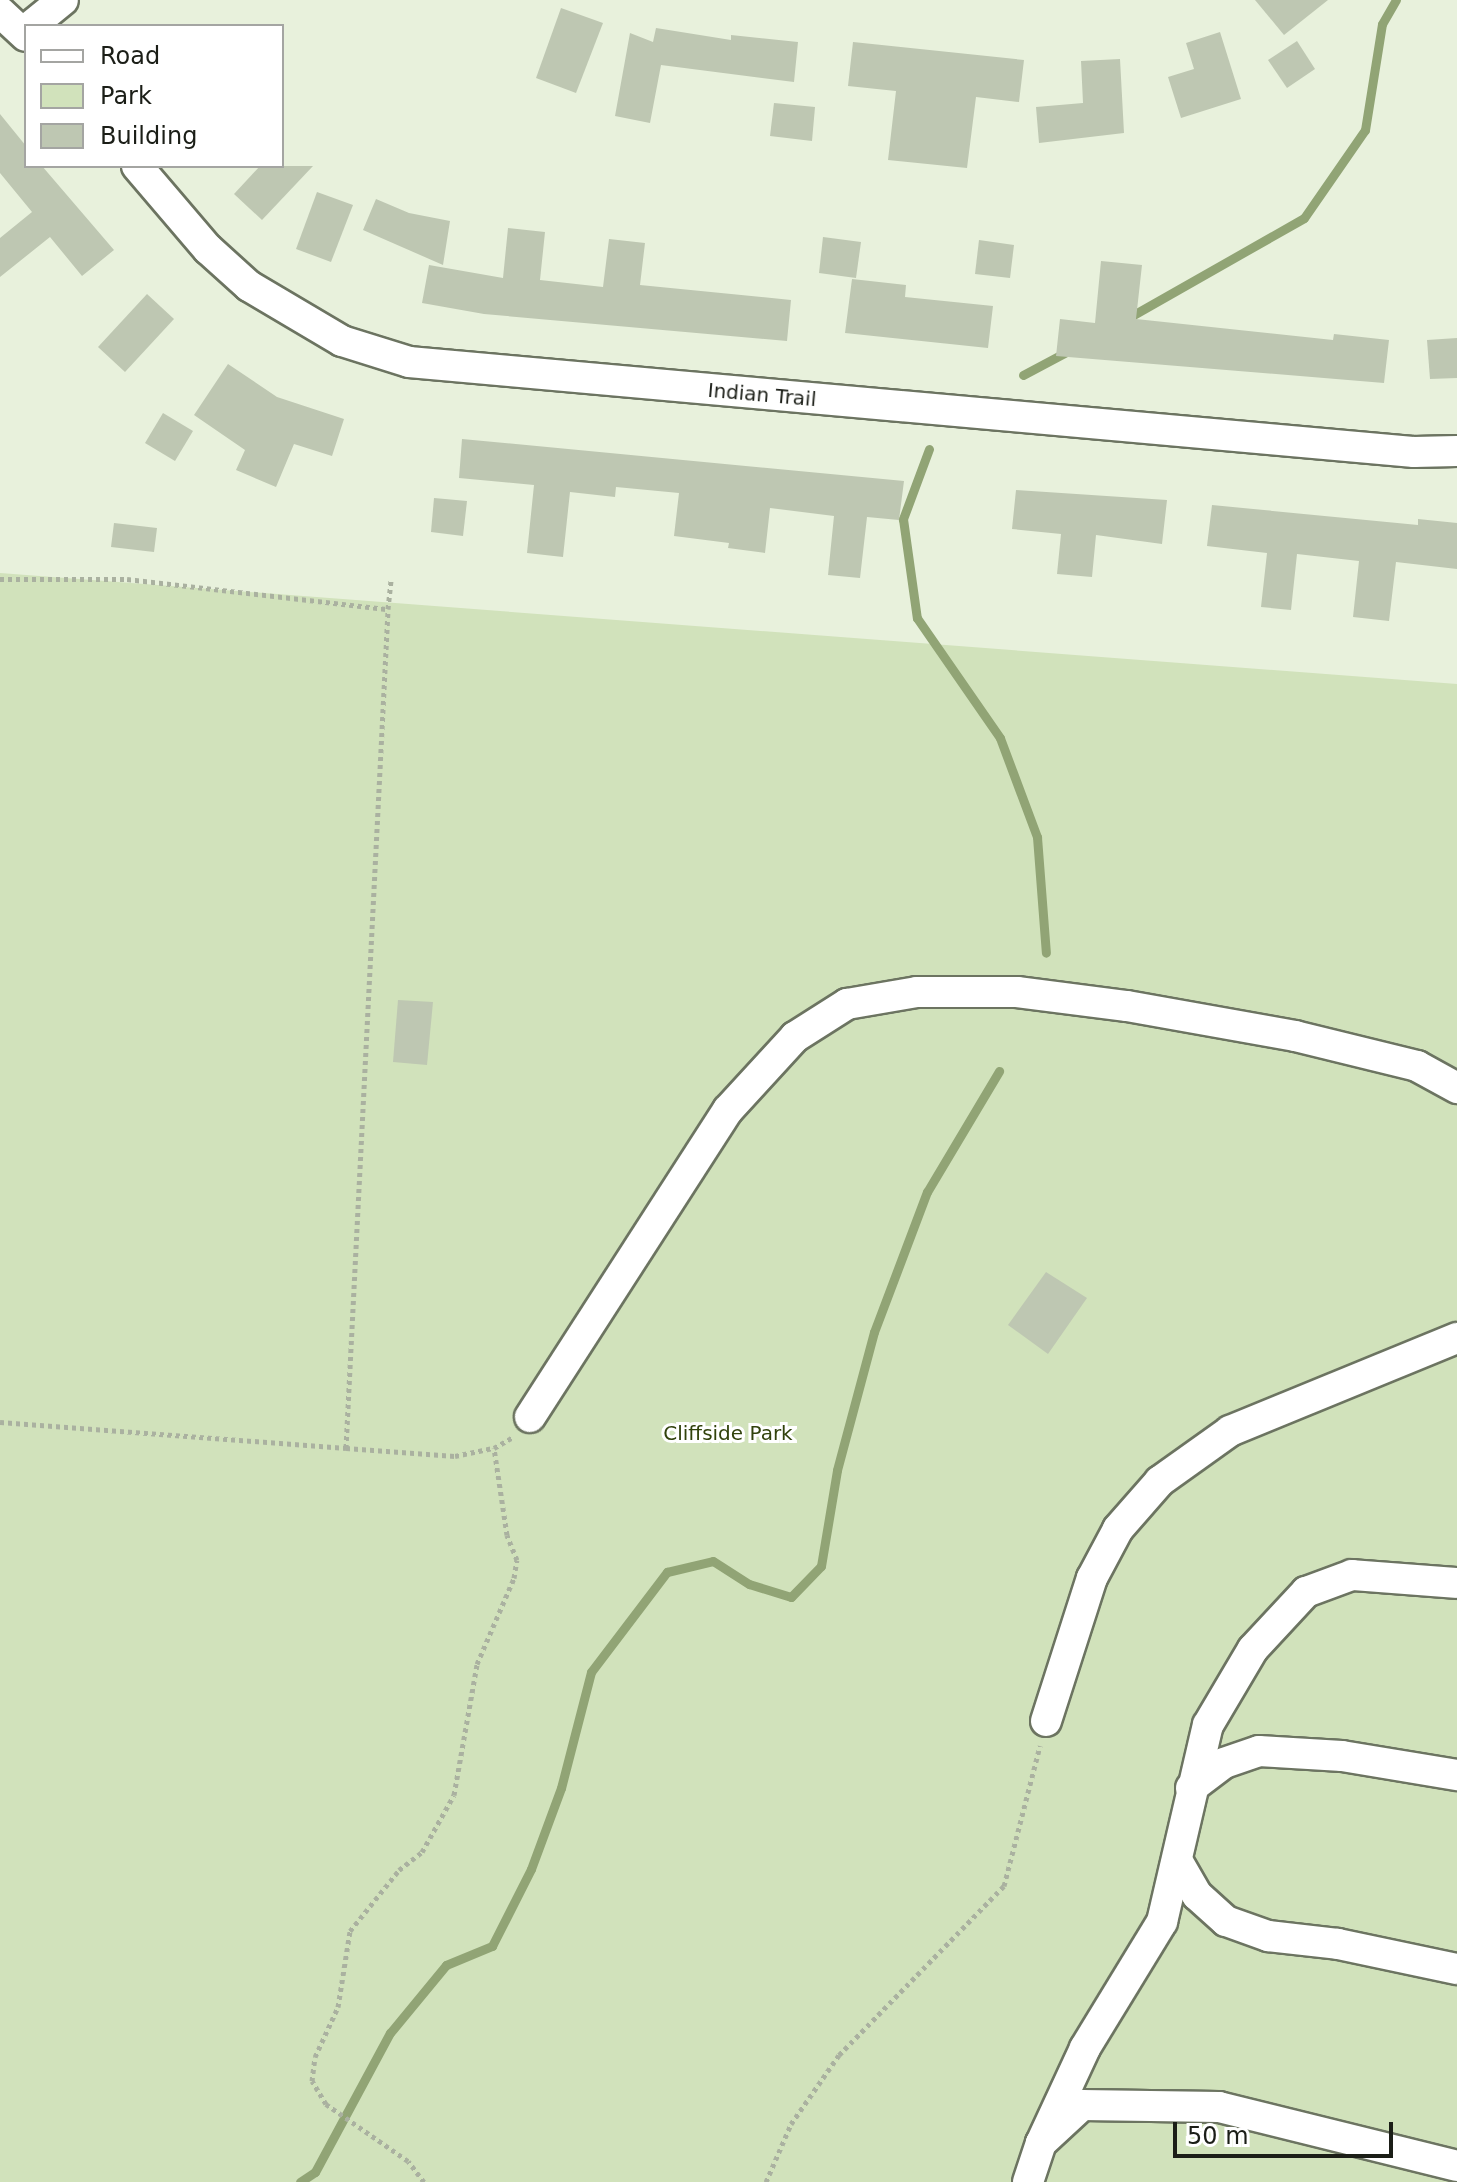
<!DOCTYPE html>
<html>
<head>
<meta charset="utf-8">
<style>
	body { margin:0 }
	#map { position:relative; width:1457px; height:2182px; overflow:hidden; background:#e8f1dc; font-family:"DejaVu Sans",sans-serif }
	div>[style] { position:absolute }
	.green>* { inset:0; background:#d1e2bb }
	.stream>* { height:9px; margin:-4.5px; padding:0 4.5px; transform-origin:4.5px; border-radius:4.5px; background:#91a475 }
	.building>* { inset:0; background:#bec7b2 }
	.path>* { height:5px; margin-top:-2.5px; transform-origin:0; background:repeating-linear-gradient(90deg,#aab1a0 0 4px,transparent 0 8px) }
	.roads { filter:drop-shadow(2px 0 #6c7461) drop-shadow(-2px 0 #6c7461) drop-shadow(0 2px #6c7461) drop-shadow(0 -2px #6c7461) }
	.minor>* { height:30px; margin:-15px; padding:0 15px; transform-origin:15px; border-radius:15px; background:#fff }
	span { translate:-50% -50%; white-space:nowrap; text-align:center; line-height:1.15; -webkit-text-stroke:6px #fff; paint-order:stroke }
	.street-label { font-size:20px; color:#1b1e17 }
	.park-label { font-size:20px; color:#31420c }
	.legend { position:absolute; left:24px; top:24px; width:260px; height:144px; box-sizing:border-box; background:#fff; border:2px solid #a4a5a2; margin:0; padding:10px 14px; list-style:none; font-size:24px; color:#1b1e17 }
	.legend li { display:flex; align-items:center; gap:16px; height:40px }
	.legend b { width:40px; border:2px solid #a4a5a2 }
	.scale { position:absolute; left:1173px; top:2122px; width:220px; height:36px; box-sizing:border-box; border:4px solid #1b1e17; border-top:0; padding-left:10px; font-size:24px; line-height:28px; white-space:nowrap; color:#1b1e17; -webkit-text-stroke:6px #fff; paint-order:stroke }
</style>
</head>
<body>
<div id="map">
	<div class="green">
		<div style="clip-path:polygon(0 573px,1457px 684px,1457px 2182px,0 2182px)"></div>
	</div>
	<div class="stream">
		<div style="left:1128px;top:318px;width:202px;rotate:-29.6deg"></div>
		<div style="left:1304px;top:218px;width:107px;rotate:-55.3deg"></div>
		<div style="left:1365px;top:130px;width:107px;rotate:-80.9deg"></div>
		<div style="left:1382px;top:24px;width:28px;rotate:-60deg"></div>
		<div style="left:1023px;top:375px;width:49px;rotate:-28.1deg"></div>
		<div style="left:929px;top:449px;width:75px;rotate:110.4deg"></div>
		<div style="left:903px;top:519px;width:100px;rotate:82deg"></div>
		<div style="left:917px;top:618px;width:146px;rotate:55.3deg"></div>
		<div style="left:1000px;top:738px;width:106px;rotate:69.5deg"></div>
		<div style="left:1037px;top:837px;width:116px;rotate:85.6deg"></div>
		<div style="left:300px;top:2182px;width:18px;rotate:-34deg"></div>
		<div style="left:315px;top:2172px;width:158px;rotate:-61.7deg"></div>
		<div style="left:390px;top:2033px;width:88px;rotate:-50.5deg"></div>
		<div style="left:446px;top:1965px;width:50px;rotate:-22.4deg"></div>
		<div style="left:492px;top:1946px;width:86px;rotate:-63.1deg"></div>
		<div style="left:531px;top:1869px;width:86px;rotate:-69.7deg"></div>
		<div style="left:561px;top:1788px;width:120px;rotate:-75.5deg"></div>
		<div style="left:591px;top:1672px;width:126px;rotate:-52.8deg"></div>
		<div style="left:667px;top:1572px;width:47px;rotate:-13.4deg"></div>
		<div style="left:713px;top:1561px;width:43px;rotate:32.6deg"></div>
		<div style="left:749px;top:1584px;width:44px;rotate:17.2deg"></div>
		<div style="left:791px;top:1597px;width:43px;rotate:-45.9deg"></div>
		<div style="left:821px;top:1566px;width:97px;rotate:-80.5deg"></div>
		<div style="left:837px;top:1470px;width:143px;rotate:-75deg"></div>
		<div style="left:874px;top:1332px;width:150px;rotate:-69.3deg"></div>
		<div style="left:927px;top:1192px;width:141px;rotate:-59.2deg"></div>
	</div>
	<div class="building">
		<div style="clip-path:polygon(1255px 0,1328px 0,1284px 35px)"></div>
		<div style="clip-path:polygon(561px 8px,603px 23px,576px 93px,536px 78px)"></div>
		<div style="clip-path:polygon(656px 28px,731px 40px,731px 35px,798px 42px,794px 82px,661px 65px,650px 123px,615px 116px,630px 33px,653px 42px)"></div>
		<div style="clip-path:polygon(1220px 32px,1241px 99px,1181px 118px,1168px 77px,1194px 69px,1186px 43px)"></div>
		<div style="clip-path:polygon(1297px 41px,1315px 69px,1287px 88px,1268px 60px)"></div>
		<div style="clip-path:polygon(853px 42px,1024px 60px,1019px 102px,976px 97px,967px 168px,888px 160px,896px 91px,848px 86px)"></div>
		<div style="clip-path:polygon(1120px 59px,1124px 133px,1039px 143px,1036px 107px,1083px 103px,1081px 61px)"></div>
		<div style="clip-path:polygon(774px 103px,815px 107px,812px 141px,770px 136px)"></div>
		<div style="clip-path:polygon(0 114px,26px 146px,26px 166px,42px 166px,114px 250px,82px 276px,50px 237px,0 277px,0 238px,32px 212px,0 173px)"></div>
		<div style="clip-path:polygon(260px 166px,313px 166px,262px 220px,234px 194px)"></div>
		<div style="clip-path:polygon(317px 192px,353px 205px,331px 262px,296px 249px)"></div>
		<div style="clip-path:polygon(376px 199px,409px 213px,450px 221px,443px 265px,363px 230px)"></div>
		<div style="clip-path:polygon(508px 228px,545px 232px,540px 280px,603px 287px,609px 239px,645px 243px,640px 285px,791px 300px,787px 341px,484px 314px,422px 303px,429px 265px,503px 278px)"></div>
		<div style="clip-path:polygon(823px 237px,861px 242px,856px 278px,819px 273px)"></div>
		<div style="clip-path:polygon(979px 240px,1014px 245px,1010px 278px,975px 274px)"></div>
		<div style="clip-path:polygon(1101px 261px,1142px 265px,1136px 319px,1333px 340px,1334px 334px,1389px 340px,1384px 383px,1056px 356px,1060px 319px,1095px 323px)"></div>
		<div style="clip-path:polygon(852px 279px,906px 285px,905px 297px,993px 306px,988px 348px,845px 333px)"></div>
		<div style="clip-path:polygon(147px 294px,174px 319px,125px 372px,98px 347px)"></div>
		<div style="clip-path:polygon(1457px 338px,1457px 378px,1430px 379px,1427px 340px)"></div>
		<div style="clip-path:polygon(228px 364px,277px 397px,344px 419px,332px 456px,294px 444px,276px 487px,236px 470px,245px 450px,194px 415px)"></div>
		<div style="clip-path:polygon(163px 413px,193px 431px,175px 461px,145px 443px)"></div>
		<div style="clip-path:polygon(462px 439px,904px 481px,899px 520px,867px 517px,860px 578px,828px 575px,834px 516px,770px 508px,765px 553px,728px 548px,729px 543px,674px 536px,679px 493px,616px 487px,615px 497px,570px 492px,563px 557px,527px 553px,534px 485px,459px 478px)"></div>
		<div style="clip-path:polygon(1016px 490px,1167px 500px,1162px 544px,1096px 535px,1092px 577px,1057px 574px,1061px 534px,1012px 529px)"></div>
		<div style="clip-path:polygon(434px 498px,467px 501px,463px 536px,431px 532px)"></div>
		<div style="clip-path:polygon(1212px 505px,1418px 525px,1418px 519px,1457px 523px,1457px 569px,1396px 562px,1389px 621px,1353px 617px,1359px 561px,1297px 554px,1291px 610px,1261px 607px,1267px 553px,1207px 546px)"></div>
		<div style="clip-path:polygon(114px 523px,157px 528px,154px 552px,111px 547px)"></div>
		<div style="clip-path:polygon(398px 1000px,433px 1002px,427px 1065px,393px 1062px)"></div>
		<div style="clip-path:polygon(1046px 1272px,1087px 1298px,1048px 1354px,1008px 1325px)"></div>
	</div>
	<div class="path">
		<div style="left:0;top:579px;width:127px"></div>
		<div style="left:127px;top:579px;width:263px;rotate:6.6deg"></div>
		<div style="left:388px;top:609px;width:31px;rotate:-84deg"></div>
		<div style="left:0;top:1422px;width:347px;rotate:4.3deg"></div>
		<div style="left:346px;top:1448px;width:840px;rotate:-87.13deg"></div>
		<div style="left:346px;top:1448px;width:109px;rotate:4.2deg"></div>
		<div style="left:455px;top:1456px;width:40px;rotate:-12deg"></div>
		<div style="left:494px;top:1448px;width:22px;rotate:-30deg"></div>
		<div style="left:424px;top:2182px;width:26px;rotate:-127deg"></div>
		<div style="left:408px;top:2161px;width:100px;rotate:-145.2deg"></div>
		<div style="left:326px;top:2104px;width:27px;rotate:-121deg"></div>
		<div style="left:312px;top:2081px;width:24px;rotate:-83deg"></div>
		<div style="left:315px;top:2057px;width:55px;rotate:-65.3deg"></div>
		<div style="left:338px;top:2007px;width:77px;rotate:-81deg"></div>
		<div style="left:350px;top:1931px;width:78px;rotate:-51.2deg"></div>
		<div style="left:399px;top:1870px;width:29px;rotate:-38deg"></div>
		<div style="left:422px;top:1852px;width:65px;rotate:-60.7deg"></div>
		<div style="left:454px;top:1795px;width:133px;rotate:-80deg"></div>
		<div style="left:477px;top:1664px;width:94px;rotate:-66.7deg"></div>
		<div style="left:514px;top:1578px;width:18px;rotate:-81deg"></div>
		<div style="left:517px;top:1560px;width:27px;rotate:-112deg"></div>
		<div style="left:507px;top:1535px;width:88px;rotate:-98.5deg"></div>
		<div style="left:766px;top:2182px;width:63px;rotate:-66.7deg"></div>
		<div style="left:791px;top:2124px;width:84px;rotate:-55.2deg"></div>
		<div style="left:839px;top:2055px;width:236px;rotate:-45.7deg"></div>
		<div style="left:1004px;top:1886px;width:145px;rotate:-75.6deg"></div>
	</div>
	<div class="roads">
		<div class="minor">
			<div style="left:0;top:12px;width:35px;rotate:43deg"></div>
			<div style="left:31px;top:26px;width:41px;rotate:-39.1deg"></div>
			<div style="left:137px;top:166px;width:109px;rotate:49.5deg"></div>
			<div style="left:208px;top:249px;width:55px;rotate:42.1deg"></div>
			<div style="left:249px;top:286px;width:108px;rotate:30.6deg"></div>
			<div style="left:342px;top:341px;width:70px;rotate:17.4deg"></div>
			<div style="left:409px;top:362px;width:1009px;rotate:5.12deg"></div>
			<div style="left:1414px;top:452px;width:43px;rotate:-1.3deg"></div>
			<div style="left:530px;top:1417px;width:365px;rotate:-57.2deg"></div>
			<div style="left:728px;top:1110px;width:99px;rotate:-47.5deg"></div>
			<div style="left:795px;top:1037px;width:62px;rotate:-32.4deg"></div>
			<div style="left:847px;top:1004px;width:71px;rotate:-9.7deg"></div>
			<div style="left:917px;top:992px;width:100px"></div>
			<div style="left:1017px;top:992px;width:111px;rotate:7.3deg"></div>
			<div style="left:1127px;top:1006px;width:171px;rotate:10.1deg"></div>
			<div style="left:1295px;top:1036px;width:126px;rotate:13.8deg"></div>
			<div style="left:1417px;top:1066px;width:46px;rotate:28.8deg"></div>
			<div style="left:1046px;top:1721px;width:150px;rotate:-72.2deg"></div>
			<div style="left:1092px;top:1578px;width:55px;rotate:-62deg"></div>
			<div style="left:1118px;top:1529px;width:64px;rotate:-48.8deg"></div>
			<div style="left:1160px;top:1481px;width:86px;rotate:-35.5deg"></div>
			<div style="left:1230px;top:1431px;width:245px;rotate:-22.3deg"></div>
			<div style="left:1191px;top:1788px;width:41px;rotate:-37.1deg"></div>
			<div style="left:1224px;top:1763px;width:37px;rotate:-19deg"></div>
			<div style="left:1259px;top:1751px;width:83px;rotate:3.4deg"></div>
			<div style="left:1342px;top:1756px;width:117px;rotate:9.4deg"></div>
			<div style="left:1178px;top:1862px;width:38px;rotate:60deg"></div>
			<div style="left:1197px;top:1895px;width:39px;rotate:42deg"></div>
			<div style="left:1226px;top:1921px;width:45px;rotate:19.7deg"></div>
			<div style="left:1268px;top:1936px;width:70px;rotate:6.5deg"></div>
			<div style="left:1338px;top:1944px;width:122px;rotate:11.9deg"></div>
			<div style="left:1041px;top:2143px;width:105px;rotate:-65.1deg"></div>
			<div style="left:1085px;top:2048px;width:148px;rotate:-58.6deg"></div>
			<div style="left:1162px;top:1922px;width:202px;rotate:-76.9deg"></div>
			<div style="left:1208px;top:1725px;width:88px;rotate:-59.4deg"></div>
			<div style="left:1253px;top:1649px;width:78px;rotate:-47.1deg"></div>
			<div style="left:1306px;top:1592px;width:49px;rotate:-20.3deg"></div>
			<div style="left:1352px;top:1575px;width:105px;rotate:4.4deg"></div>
			<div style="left:1028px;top:2182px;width:41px;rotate:-71.6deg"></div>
			<div style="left:1041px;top:2143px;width:56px;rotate:-42.8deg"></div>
			<div style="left:1082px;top:2105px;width:137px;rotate:0.8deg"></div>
			<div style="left:1219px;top:2107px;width:245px;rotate:13.9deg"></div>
		</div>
	</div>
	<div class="street-label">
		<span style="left:762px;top:395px;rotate:5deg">Indian Trail</span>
	</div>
	<div class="park-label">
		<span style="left:728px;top:1433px">Cliffside Park</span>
	</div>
	<ul class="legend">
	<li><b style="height:10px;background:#fff"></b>Road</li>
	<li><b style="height:22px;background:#d1e2bb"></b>Park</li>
	<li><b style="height:22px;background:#bec7b2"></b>Building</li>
	</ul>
	<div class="scale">50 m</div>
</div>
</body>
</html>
